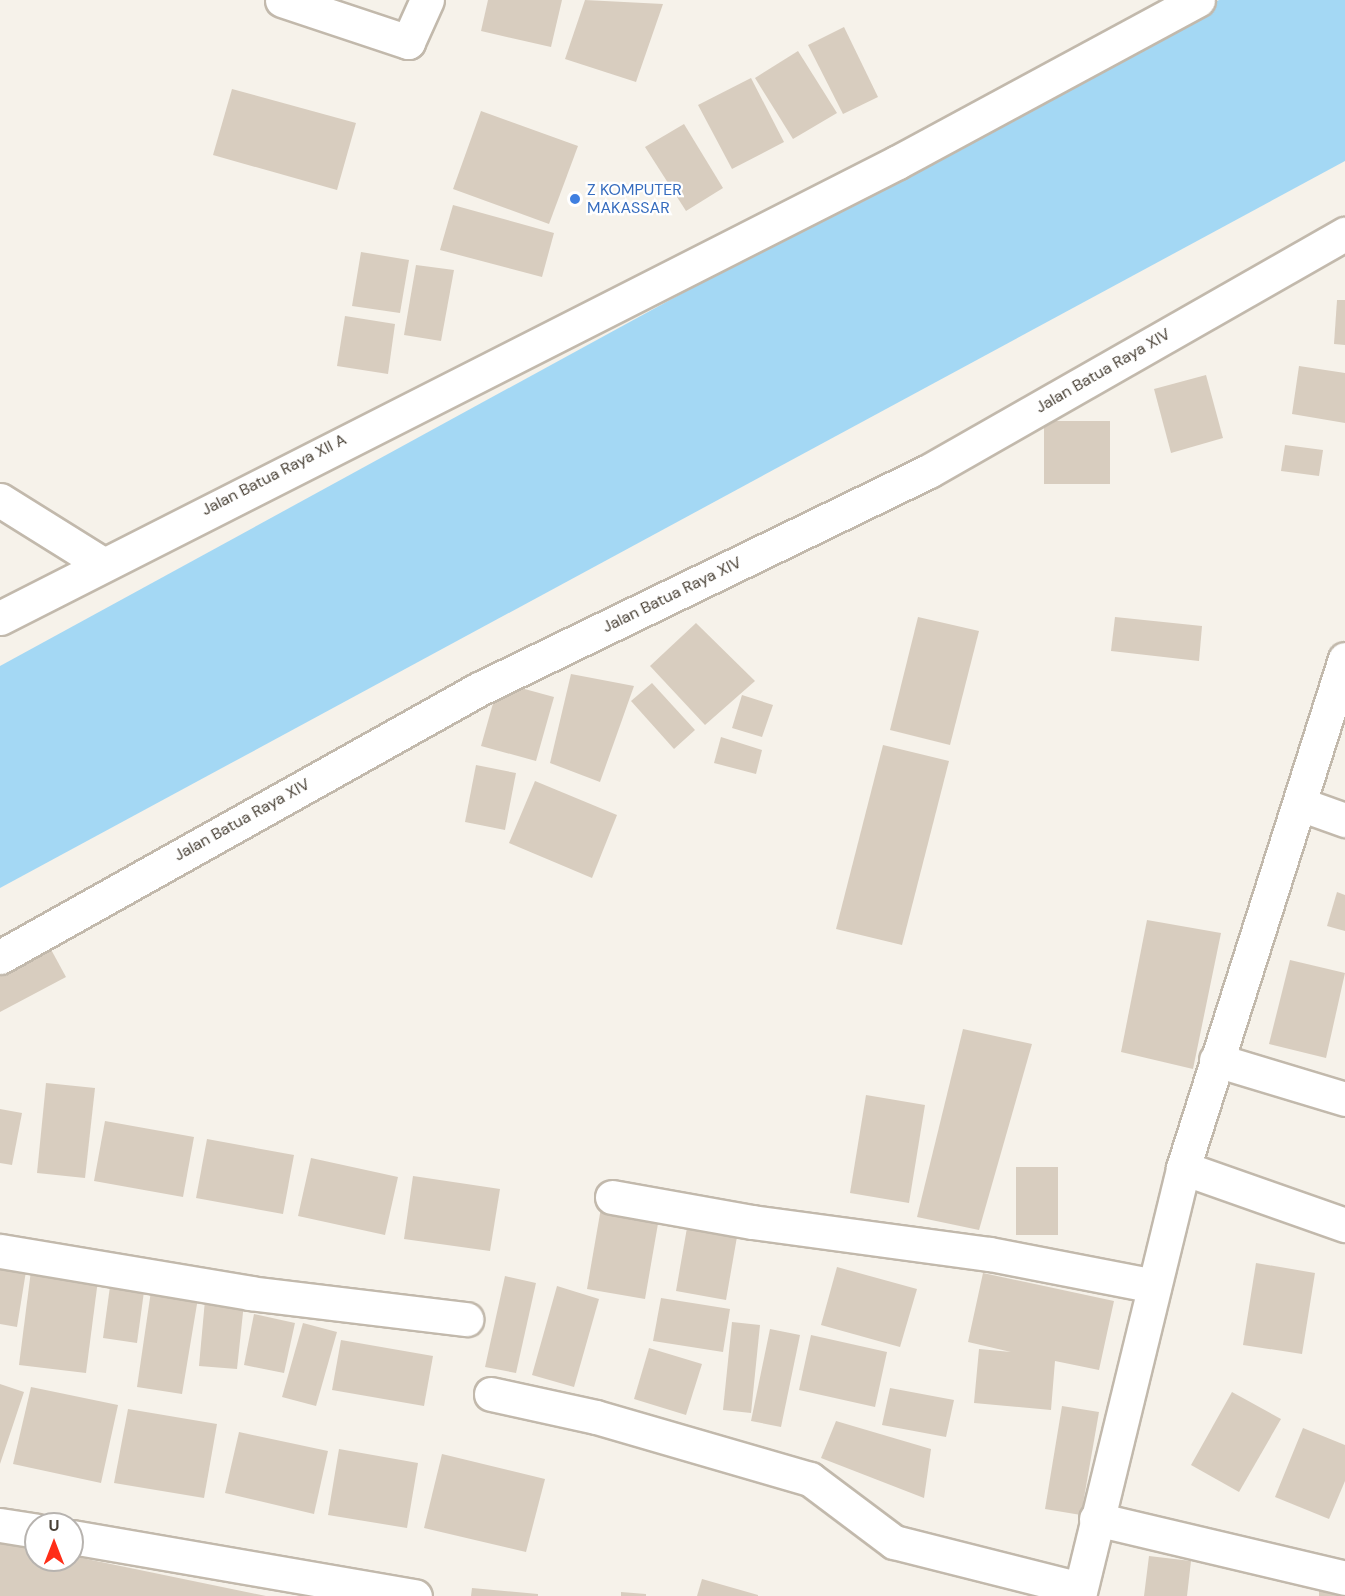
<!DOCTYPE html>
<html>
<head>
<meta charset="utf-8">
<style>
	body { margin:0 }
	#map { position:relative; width:1345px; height:1596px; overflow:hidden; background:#f6f2ea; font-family:"DM Sans",sans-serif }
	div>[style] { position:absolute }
	.water>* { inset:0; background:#a4d8f4 }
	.building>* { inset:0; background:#d8cdbf }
	.roads { filter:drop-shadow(2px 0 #c2b9ac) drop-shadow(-2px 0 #c2b9ac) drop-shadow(0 2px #c2b9ac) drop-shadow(0 -2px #c2b9ac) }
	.minor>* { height:33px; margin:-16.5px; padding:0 16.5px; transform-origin:16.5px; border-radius:16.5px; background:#fff }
	.dots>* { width:16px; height:16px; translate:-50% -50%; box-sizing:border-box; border:3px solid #fff; border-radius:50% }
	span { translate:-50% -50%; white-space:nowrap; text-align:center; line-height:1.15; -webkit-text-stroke:4.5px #fff; paint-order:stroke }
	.shop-label { font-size:16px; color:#366cbe }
	.left { translate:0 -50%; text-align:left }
	.street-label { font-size:16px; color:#4a4237 }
	.north { position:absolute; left:24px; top:1512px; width:60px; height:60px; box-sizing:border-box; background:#fff; border:2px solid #b7b3af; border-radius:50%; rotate:0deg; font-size:16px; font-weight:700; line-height:24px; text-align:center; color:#4a4237 }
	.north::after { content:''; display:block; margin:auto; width:21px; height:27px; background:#ff2e18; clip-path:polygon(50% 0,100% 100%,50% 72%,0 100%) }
</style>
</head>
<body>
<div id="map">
	<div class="water">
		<div style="clip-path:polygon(1219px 0,1345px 0,1345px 161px,0 888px,0 666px)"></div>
	</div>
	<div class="building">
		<div style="clip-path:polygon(488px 0,562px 0,551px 47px,481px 31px)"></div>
		<div style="clip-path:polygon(585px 0,663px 4px,636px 82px,565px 59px)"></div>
		<div style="clip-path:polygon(844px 27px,878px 97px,843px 114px,808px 45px)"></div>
		<div style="clip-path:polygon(798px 51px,837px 113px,793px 139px,755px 78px)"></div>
		<div style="clip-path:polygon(751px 78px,784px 142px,732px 169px,698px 105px)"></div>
		<div style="clip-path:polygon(232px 89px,356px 123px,337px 190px,213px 155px)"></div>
		<div style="clip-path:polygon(481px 111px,578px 146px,549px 224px,453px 189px)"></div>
		<div style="clip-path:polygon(684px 124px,723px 188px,686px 211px,645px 147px)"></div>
		<div style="clip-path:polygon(453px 205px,554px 233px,542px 277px,440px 250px)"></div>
		<div style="clip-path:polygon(361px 252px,409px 260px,400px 313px,352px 306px)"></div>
		<div style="clip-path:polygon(416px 265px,454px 270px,441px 341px,404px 335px)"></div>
		<div style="clip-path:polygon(1337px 300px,1345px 300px,1345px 345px,1334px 344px)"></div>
		<div style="clip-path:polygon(345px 316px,395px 324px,388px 374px,337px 366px)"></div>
		<div style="clip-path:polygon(1299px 366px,1345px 373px,1345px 423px,1292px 414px)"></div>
		<div style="clip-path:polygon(1206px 375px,1223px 438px,1171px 453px,1154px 389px)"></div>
		<div style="clip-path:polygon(1044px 421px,1110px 421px,1110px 484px,1044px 484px)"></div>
		<div style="clip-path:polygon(1285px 445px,1323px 450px,1319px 476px,1281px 471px)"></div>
		<div style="clip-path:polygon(918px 617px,979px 631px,950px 745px,890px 730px)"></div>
		<div style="clip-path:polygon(1115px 617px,1202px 626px,1199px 661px,1111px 651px)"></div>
		<div style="clip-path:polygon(696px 623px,755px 681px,705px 725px,650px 666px)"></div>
		<div style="clip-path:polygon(571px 674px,634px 686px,600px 782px,550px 763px)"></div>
		<div style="clip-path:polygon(499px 682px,554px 697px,536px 761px,481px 746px)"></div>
		<div style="clip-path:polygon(652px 683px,695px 730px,674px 749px,631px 701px)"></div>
		<div style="clip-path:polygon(742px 695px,773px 705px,762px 737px,732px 728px)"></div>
		<div style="clip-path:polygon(721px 737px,762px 750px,756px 774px,714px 763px)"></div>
		<div style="clip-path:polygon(883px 745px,949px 761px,902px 945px,836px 929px)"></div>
		<div style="clip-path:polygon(476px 765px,516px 773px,505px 830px,465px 822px)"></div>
		<div style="clip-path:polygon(535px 781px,617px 815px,592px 878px,509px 843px)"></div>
		<div style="clip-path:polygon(1337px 892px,1345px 895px,1345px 931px,1327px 926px)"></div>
		<div style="clip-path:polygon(1147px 920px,1221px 933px,1193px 1069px,1121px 1052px)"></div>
		<div style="clip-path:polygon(48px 944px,66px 977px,0 1012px,0 970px)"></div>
		<div style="clip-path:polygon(1290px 960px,1345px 973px,1326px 1058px,1269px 1044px)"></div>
		<div style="clip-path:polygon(963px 1029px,1032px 1044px,979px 1230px,917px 1217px)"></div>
		<div style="clip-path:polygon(46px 1083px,95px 1088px,85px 1178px,37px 1173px)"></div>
		<div style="clip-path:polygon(866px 1095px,925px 1105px,909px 1203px,850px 1193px)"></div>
		<div style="clip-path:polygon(0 1109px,22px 1113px,12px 1165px,0 1163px)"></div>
		<div style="clip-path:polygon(105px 1121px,194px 1137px,183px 1197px,94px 1181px)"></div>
		<div style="clip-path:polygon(207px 1139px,294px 1155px,283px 1214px,196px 1198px)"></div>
		<div style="clip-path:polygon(311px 1158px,398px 1177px,385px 1235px,298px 1216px)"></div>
		<div style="clip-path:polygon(1016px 1167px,1058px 1167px,1058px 1235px,1016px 1235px)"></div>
		<div style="clip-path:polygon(413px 1176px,500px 1189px,490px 1251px,404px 1239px)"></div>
		<div style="clip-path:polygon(602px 1202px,660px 1212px,645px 1299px,587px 1289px)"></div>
		<div style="clip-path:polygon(688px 1222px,738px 1231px,726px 1300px,676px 1291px)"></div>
		<div style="clip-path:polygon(0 1261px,27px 1265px,17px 1327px,0 1324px)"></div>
		<div style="clip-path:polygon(32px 1263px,99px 1272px,86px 1373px,19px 1365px)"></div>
		<div style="clip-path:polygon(1256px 1263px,1315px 1273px,1302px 1354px,1243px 1345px)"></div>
		<div style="clip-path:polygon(837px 1267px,917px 1289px,900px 1347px,821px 1325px)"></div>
		<div style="clip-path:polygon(983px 1273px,1114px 1301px,1099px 1370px,1055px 1361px,1051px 1410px,974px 1403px,979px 1349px,1011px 1352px,968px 1342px)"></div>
		<div style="clip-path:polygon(505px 1276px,536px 1283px,516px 1373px,485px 1367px)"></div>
		<div style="clip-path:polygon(111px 1279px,145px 1284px,137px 1343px,103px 1338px)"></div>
		<div style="clip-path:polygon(557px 1286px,599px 1299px,574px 1387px,532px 1375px)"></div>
		<div style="clip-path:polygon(151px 1291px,198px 1298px,182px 1394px,137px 1387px)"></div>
		<div style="clip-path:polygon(661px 1298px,730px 1309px,723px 1352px,653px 1341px)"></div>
		<div style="clip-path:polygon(205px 1300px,244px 1303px,237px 1369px,199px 1366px)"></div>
		<div style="clip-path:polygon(254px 1314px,295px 1323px,284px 1373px,244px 1365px)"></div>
		<div style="clip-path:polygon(732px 1322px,760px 1325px,751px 1413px,723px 1410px)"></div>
		<div style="clip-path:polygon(303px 1323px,337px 1332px,316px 1406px,282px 1397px)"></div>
		<div style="clip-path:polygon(770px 1329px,800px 1335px,781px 1427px,751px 1421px)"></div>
		<div style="clip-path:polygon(811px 1335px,887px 1352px,875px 1407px,799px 1390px)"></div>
		<div style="clip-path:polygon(341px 1340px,433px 1356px,424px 1406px,332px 1390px)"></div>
		<div style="clip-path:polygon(649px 1348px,702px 1364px,686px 1415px,634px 1399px)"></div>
		<div style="clip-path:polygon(0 1384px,24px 1392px,0 1464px)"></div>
		<div style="clip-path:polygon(31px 1387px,118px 1405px,101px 1483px,13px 1464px)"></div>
		<div style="clip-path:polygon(890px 1388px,954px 1400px,946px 1437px,882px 1425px)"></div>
		<div style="clip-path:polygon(1232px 1392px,1281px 1419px,1239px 1492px,1191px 1465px)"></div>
		<div style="clip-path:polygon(1062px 1406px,1099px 1412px,1081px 1515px,1045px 1509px)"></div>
		<div style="clip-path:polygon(128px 1409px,217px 1424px,204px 1498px,114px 1483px)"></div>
		<div style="clip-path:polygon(836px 1421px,931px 1449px,924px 1498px,821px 1458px)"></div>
		<div style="clip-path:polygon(1303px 1428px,1345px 1445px,1345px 1481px,1329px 1519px,1275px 1497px)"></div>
		<div style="clip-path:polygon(239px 1432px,328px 1451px,314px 1514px,225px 1493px)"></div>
		<div style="clip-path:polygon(339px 1449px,418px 1463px,407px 1528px,328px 1515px)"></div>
		<div style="clip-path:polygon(442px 1454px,545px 1479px,526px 1552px,424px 1528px)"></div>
		<div style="clip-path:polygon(0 1542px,36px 1549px,36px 1560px,72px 1556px,266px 1596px,0 1596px)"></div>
		<div style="clip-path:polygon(1149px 1556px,1191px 1561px,1187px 1596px,1144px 1596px)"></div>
		<div style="clip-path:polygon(702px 1579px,758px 1595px,758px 1596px,697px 1596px)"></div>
		<div style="clip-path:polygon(472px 1588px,538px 1594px,538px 1596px,471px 1596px)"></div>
		<div style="clip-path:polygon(1319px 1590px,1345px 1592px,1345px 1596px,1319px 1596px)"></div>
		<div style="clip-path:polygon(621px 1592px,646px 1594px,646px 1596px,621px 1596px)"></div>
	</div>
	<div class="roads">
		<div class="minor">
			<div style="left:282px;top:0;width:133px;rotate:18.4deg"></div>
			<div style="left:408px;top:42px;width:46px;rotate:-65.7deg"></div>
			<div style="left:0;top:500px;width:119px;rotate:32deg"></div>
			<div style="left:0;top:618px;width:1007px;rotate:-26.92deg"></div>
			<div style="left:898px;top:162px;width:341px;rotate:-28.4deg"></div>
			<div style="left:1303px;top:805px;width:45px;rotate:19.7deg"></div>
			<div style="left:0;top:957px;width:549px;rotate:-29.23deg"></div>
			<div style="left:479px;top:689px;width:500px;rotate:-25.85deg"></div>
			<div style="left:929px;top:471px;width:479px;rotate:-29.7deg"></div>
			<div style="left:1216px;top:1060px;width:135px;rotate:16.8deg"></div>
			<div style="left:1183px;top:1168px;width:172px;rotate:19.4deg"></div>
			<div style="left:612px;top:1197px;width:142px;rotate:10.1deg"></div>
			<div style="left:752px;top:1222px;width:240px;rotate:7.7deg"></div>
			<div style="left:990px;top:1254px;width:167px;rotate:11deg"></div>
			<div style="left:0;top:1251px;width:254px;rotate:9.5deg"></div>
			<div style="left:250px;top:1293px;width:218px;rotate:6.9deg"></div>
			<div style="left:491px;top:1394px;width:107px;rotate:12.4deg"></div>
			<div style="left:596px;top:1417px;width:223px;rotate:16.2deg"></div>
			<div style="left:810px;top:1479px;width:105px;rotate:36.9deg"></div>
			<div style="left:894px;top:1542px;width:192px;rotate:14.2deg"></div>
			<div style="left:1096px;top:1519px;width:256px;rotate:13.3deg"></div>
			<div style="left:0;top:1525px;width:36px;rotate:9deg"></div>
			<div style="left:72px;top:1537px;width:348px;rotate:9.8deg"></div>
			<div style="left:1079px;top:1596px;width:440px;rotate:-76.3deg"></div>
			<div style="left:1183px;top:1168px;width:534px;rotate:-72.35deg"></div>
		</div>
	</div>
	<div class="dots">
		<div style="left:575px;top:199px;background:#3f7fe0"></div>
	</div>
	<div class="shop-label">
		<span class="left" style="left:587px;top:199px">Z KOMPUTER<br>MAKASSAR</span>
	</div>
	<div class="street-label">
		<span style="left:1103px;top:371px;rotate:-30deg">Jalan Batua Raya XIV</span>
		<span style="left:274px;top:475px;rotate:-27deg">Jalan Batua Raya XII A</span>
		<span style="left:672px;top:595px;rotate:-26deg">Jalan Batua Raya XIV</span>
		<span style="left:242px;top:820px;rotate:-29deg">Jalan Batua Raya XIV</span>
	</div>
	<div class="north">U</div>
</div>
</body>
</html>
